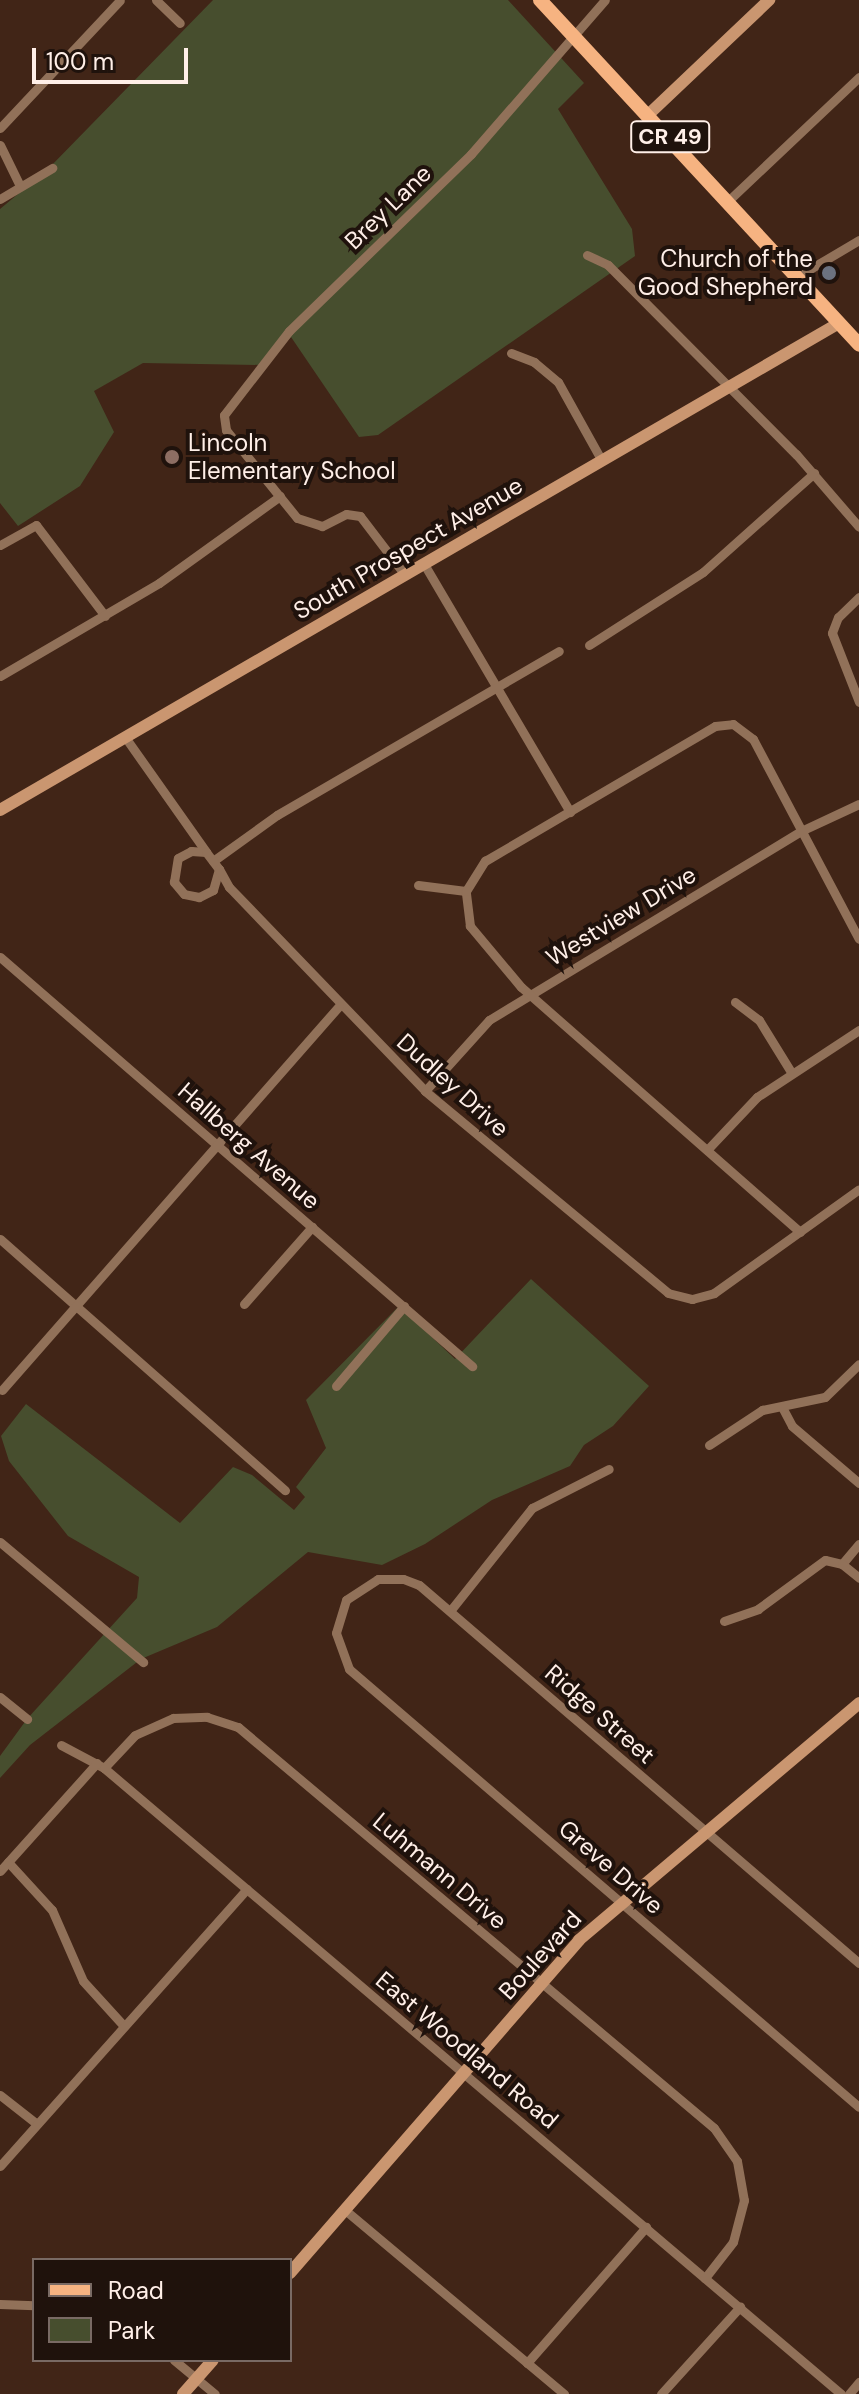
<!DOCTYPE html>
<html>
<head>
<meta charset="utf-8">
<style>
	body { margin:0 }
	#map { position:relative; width:859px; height:2394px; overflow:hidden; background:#412517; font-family:"DM Sans",sans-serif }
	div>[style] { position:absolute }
	.green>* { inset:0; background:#474e2e }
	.street>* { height:9px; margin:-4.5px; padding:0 4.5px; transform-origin:4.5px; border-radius:4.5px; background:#917159 }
	.secondary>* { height:12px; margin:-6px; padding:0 6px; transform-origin:6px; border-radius:6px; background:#ca9670 }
	.primary>* { height:14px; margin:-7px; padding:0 7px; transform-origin:7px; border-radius:7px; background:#f6b381 }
	.dots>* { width:22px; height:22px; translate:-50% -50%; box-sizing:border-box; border:4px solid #1f120c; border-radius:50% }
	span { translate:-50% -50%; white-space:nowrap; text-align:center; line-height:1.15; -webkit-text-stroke:8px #1f120c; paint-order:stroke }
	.shield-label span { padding:2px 6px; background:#1f120c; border:2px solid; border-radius:6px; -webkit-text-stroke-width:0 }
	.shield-label { font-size:22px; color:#ffefe8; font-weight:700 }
	.street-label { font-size:24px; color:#ffefe8 }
	.poi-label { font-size:24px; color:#ffefe8 }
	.right { translate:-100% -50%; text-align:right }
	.left { translate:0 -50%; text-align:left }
	.legend { position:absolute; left:32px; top:2258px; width:260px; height:104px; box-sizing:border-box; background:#1f120c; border:2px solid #796a64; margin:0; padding:10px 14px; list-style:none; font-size:24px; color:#ffefe8 }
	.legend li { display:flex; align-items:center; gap:16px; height:40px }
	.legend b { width:40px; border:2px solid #796a64 }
	.scale { position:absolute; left:32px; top:48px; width:156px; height:36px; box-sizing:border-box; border:4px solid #ffefe8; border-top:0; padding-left:10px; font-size:24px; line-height:28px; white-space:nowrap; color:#ffefe8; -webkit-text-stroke:6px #1f120c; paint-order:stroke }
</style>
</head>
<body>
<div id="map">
	<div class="green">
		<div style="clip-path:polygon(213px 0,508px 0,584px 83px,558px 109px,632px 229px,635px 256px,378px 435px,359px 437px,291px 337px,263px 365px,143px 363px,94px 391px,114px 432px,80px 486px,18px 526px,0 503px,0 209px,48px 169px)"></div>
		<div style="clip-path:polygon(531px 1279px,649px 1386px,613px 1426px,584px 1445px,570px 1466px,492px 1500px,425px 1544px,382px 1565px,308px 1552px,217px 1627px,141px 1659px,30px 1745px,0 1778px,0 1756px,27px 1719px,137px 1598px,139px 1577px,68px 1536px,9px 1461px,1px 1436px,26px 1404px,180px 1523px,233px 1467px,252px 1475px,294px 1510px,305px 1497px,296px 1487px,326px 1448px,306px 1400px,399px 1306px,455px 1359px)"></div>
	</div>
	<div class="street">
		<div style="left:156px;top:0;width:33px;rotate:44deg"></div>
		<div style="left:0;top:128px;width:175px;rotate:-46.8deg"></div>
		<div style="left:0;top:145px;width:46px;rotate:64deg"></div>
		<div style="left:0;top:199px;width:61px;rotate:-30.8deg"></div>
		<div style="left:729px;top:200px;width:179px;rotate:-43.4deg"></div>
		<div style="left:587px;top:255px;width:23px;rotate:25deg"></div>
		<div style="left:608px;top:265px;width:267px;rotate:45.2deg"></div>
		<div style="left:796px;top:454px;width:96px;rotate:49.2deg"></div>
		<div style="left:798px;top:276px;width:71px;rotate:-30.5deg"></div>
		<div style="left:511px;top:353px;width:25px;rotate:21deg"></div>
		<div style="left:534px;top:362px;width:31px;rotate:40deg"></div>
		<div style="left:558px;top:382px;width:90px;rotate:60.9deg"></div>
		<div style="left:0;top:545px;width:41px;rotate:-29.1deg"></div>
		<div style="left:36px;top:525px;width:114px;rotate:52.8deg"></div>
		<div style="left:424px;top:564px;width:288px;rotate:59.5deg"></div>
		<div style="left:405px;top:575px;width:74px;rotate:-127.3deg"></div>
		<div style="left:360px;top:516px;width:14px;rotate:-172deg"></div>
		<div style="left:346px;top:514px;width:27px;rotate:153deg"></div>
		<div style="left:322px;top:526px;width:26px;rotate:-162deg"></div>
		<div style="left:297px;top:518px;width:113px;rotate:-128.9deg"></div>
		<div style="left:226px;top:430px;width:15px;rotate:-98deg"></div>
		<div style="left:224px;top:415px;width:106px;rotate:-52.3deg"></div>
		<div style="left:289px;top:331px;width:254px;rotate:-44.2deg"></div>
		<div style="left:471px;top:154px;width:204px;rotate:-49deg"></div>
		<div style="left:859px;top:597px;width:29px;rotate:136deg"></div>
		<div style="left:838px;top:617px;width:17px;rotate:111deg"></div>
		<div style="left:832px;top:633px;width:74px;rotate:68.6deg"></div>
		<div style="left:589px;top:645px;width:135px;rotate:-32.6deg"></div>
		<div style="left:703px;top:572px;width:149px;rotate:-41.7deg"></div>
		<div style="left:0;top:676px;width:184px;rotate:-30.3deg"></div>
		<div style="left:159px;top:583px;width:149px;rotate:-35.7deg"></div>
		<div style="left:125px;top:737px;width:141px;rotate:54.8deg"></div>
		<div style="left:213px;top:861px;width:79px;rotate:-35.7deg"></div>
		<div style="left:277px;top:815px;width:326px;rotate:-30.2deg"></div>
		<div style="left:219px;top:869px;width:22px;rotate:106deg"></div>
		<div style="left:213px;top:890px;width:16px;rotate:153deg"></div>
		<div style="left:199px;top:897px;width:15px;rotate:-169deg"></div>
		<div style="left:184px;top:894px;width:16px;rotate:-130deg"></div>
		<div style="left:174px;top:882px;width:24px;rotate:-81deg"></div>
		<div style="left:178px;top:858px;width:15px;rotate:-28deg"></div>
		<div style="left:191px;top:851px;width:15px;rotate:4deg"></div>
		<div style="left:206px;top:852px;width:21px;rotate:53deg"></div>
		<div style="left:219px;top:869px;width:21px;rotate:61deg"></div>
		<div style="left:229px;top:887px;width:283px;rotate:46.1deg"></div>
		<div style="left:425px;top:1091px;width:316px;rotate:39.7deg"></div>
		<div style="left:668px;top:1293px;width:25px;rotate:14deg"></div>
		<div style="left:692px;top:1299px;width:23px;rotate:-15deg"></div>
		<div style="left:714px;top:1293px;width:178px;rotate:-35.6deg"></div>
		<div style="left:418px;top:885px;width:48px;rotate:7.1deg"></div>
		<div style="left:0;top:957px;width:625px;rotate:40.91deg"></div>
		<div style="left:735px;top:1002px;width:30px;rotate:37deg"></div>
		<div style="left:759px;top:1020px;width:61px;rotate:58.4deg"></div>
		<div style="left:425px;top:1091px;width:96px;rotate:-48deg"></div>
		<div style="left:489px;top:1020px;width:365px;rotate:-31.2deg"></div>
		<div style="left:801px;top:831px;width:64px;rotate:-25deg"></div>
		<div style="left:707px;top:1150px;width:73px;rotate:-46.7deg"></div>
		<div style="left:757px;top:1097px;width:122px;rotate:-33.3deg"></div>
		<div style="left:800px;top:1232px;width:371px;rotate:-138.7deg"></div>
		<div style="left:521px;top:987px;width:80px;rotate:-129.9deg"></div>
		<div style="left:470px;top:926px;width:35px;rotate:-97deg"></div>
		<div style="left:466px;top:891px;width:36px;rotate:-58deg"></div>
		<div style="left:485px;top:861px;width:267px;rotate:-30.4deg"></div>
		<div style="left:715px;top:726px;width:18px;rotate:-6deg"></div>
		<div style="left:733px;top:724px;width:25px;rotate:37deg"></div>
		<div style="left:753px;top:739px;width:226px;rotate:62.1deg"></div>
		<div style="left:0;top:1239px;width:380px;rotate:41.4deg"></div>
		<div style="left:244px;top:1304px;width:103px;rotate:-48.6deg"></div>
		<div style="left:336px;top:1386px;width:105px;rotate:-49.6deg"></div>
		<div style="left:2px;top:1390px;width:511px;rotate:-48.73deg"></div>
		<div style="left:782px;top:1407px;width:21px;rotate:62deg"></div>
		<div style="left:792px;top:1426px;width:88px;rotate:40.4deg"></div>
		<div style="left:709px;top:1445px;width:64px;rotate:-33.4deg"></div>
		<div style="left:762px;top:1410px;width:64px;rotate:-11.7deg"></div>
		<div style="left:825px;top:1397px;width:47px;rotate:-44.1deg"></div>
		<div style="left:0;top:1542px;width:187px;rotate:40deg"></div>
		<div style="left:842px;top:1564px;width:26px;rotate:-50deg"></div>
		<div style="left:450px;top:1611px;width:132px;rotate:-51.5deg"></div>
		<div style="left:532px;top:1508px;width:86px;rotate:-26.9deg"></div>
		<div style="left:724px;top:1621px;width:36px;rotate:-19deg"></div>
		<div style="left:758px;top:1609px;width:83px;rotate:-36.2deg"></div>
		<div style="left:825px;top:1560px;width:17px;rotate:13deg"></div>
		<div style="left:842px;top:1564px;width:22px;rotate:39deg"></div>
		<div style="left:0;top:1697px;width:35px;rotate:39deg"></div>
		<div style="left:61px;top:1745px;width:49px;rotate:28.1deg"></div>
		<div style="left:104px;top:1768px;width:967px;rotate:40.34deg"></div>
		<div style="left:104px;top:1768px;width:45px;rotate:-46.8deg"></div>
		<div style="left:135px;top:1735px;width:42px;rotate:-24.1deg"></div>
		<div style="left:173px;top:1718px;width:34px;rotate:-2deg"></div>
		<div style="left:207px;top:1717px;width:33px;rotate:18deg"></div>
		<div style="left:238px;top:1727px;width:622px;rotate:40.11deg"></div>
		<div style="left:714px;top:2128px;width:40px;rotate:55.1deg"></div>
		<div style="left:737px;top:2161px;width:40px;rotate:80deg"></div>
		<div style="left:744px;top:2200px;width:43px;rotate:104.7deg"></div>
		<div style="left:733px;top:2242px;width:46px;rotate:127.9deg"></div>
		<div style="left:8px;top:1862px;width:65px;rotate:47.5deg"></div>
		<div style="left:52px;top:1910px;width:77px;rotate:66.4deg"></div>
		<div style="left:83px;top:1981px;width:61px;rotate:47.7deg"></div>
		<div style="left:0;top:1871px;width:145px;rotate:-48.1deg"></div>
		<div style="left:859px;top:1963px;width:580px;rotate:-139.33deg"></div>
		<div style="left:419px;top:1585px;width:17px;rotate:-159deg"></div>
		<div style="left:403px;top:1579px;width:25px;rotate:180deg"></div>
		<div style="left:378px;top:1579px;width:38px;rotate:147deg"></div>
		<div style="left:346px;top:1600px;width:34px;rotate:107deg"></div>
		<div style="left:336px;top:1633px;width:38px;rotate:70deg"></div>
		<div style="left:349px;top:1669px;width:672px;rotate:40.66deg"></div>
		<div style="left:0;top:2095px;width:47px;rotate:38.1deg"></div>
		<div style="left:0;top:2166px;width:371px;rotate:-48.3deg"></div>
		<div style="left:345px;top:2210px;width:286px;rotate:40deg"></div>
		<div style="left:0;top:2304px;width:34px;rotate:2deg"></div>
		<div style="left:174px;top:2360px;width:53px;rotate:39.7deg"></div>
		<div style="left:527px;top:2363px;width:181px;rotate:-48.8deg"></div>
		<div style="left:661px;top:2394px;width:118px;rotate:-47.8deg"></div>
		<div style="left:849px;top:2394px;width:16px;rotate:-50deg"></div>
	</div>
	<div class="secondary">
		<div style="left:649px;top:114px;width:166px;rotate:-43.5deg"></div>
		<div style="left:0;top:810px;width:970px;rotate:-30.13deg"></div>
		<div style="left:290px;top:2273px;width:441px;rotate:-49deg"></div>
		<div style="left:579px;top:1940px;width:367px;rotate:-40.2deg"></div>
		<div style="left:183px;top:2394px;width:45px;rotate:-48.6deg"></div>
	</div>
	<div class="primary">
		<div style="left:540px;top:0;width:470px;rotate:47.2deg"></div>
	</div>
	<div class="dots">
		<div style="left:829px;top:273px;background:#6b7280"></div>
		<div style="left:172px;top:457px;background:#8d6e63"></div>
	</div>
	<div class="shield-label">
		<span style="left:670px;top:137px">CR 49</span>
	</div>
	<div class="street-label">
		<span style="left:388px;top:207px;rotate:-44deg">Brey Lane</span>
		<span style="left:408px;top:548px;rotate:-30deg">South Prospect Avenue</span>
		<span style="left:621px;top:916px;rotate:-31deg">Westview Drive</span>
		<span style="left:453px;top:1085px;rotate:42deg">Dudley Drive</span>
		<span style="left:249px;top:1146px;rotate:41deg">Hallberg Avenue</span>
		<span style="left:600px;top:1714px;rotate:41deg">Ridge Street</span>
		<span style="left:611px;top:1867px;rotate:41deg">Greve Drive</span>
		<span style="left:440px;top:1871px;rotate:40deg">Luhmann Drive</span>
		<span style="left:540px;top:1955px;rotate:-48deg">Boulevard</span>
		<span style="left:467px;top:2050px;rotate:40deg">East Woodland Road</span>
	</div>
	<div class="poi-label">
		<span class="right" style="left:813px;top:273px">Church of the<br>Good Shepherd</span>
		<span class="left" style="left:188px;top:457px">Lincoln<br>Elementary School</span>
	</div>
	<ul class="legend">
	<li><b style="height:10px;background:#f6b381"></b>Road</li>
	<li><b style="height:22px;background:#474e2e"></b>Park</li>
	</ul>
	<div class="scale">100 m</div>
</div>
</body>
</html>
